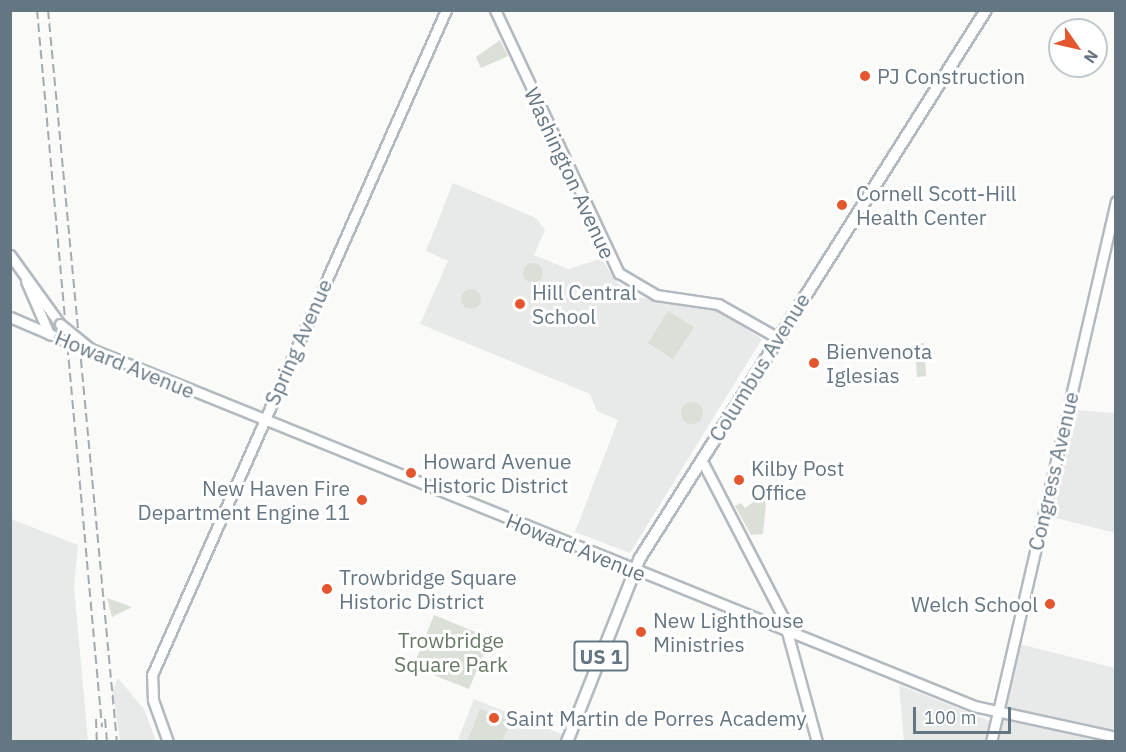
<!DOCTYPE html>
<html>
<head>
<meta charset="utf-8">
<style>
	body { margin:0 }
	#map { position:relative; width:1126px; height:752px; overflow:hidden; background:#fafaf8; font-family:"IBM Plex Sans",sans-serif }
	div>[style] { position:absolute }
	.built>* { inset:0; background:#e8e9e9 }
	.green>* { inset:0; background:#dadfd7 }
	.round { border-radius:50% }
	.roads { filter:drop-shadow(2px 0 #b3babf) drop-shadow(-2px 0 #b3babf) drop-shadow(0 2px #b3babf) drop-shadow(0 -2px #b3babf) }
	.secondary>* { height:9px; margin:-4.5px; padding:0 4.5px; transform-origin:4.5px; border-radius:4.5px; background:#fff }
	.primary>* { height:10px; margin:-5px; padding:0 5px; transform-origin:5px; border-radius:5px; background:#fff }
	.rail>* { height:2px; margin-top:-1px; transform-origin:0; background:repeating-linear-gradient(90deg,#a2aab0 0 9px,transparent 0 13.5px) }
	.bridges { filter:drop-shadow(2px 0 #b3babf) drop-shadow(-2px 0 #b3babf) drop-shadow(0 2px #b3babf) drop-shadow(0 -2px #b3babf) }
	.secondary-bridge>* { height:9px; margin:-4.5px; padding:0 4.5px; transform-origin:4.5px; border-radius:4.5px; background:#fff }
	.dots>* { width:16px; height:16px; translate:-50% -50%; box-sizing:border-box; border:3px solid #fff; border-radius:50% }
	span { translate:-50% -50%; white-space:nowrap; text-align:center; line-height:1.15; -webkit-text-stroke:6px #fff; paint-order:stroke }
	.shield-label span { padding:2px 4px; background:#fff; border:2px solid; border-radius:4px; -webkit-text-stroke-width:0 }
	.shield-label { font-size:20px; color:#657683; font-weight:700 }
	.poi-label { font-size:21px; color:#657683 }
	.left { translate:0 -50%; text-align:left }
	.right { translate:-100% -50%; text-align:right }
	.street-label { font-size:21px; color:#657683 }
	.park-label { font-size:21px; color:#687a64 }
	.frame { position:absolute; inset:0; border:12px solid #657683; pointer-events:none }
	.north { position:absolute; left:1048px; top:18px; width:60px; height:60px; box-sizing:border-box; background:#fff; border:2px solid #c1c8cd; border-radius:50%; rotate:124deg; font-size:16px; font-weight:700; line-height:24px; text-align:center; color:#657683 }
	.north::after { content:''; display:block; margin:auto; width:21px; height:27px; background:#e4572e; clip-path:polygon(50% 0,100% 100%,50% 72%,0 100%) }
	.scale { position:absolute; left:913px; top:707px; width:98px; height:27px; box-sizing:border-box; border:3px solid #657683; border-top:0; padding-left:8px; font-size:18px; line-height:21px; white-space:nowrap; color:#657683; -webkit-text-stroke:4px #fff; paint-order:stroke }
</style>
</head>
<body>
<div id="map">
	<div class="built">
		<div style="clip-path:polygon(453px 183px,536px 218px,545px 230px,534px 255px,568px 269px,601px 259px,618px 283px,638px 297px,718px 311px,762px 339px,630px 553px,575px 532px,618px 420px,597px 411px,590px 394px,420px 324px,448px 261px,426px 251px)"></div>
		<div style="clip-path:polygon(1076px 410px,1115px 413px,1115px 533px,1052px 517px)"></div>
		<div style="clip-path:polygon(11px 519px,78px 545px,74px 586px,88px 741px,11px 741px)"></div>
		<div style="clip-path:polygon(1019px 644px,1115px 668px,1115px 741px,904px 741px,899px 685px,1000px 725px)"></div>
		<div style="clip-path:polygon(118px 678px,144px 709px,156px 741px,120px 741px,112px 691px)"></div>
		<div style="clip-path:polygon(474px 699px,569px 737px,567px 742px,457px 742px)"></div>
	</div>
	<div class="green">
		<div style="clip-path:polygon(500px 40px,508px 56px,481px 68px,476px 57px)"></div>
		<div class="round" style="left:523px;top:263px;width:20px;height:20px"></div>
		<div class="round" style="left:461px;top:289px;width:20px;height:20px"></div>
		<div style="clip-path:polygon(668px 311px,694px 327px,673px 359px,648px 343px)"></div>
		<div style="clip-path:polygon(915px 343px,924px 343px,926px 376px,917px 377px)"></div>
		<div class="round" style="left:681px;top:402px;width:22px;height:22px"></div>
		<div style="clip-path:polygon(767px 492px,763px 534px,751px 535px,735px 506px,741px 503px,745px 508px)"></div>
		<div style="clip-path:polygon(107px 598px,132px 607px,112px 617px)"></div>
		<div style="clip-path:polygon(434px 615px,490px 638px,469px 689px,413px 667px)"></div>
		<div style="clip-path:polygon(480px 709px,511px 721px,502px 741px,467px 741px)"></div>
	</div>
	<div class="roads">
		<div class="secondary">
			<div style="left:495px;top:10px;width:291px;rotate:64.8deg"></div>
			<div style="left:619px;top:273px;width:43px;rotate:30.7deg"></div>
			<div style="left:656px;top:295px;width:63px;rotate:8.3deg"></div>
			<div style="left:718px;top:304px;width:69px;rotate:29.5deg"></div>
			<div style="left:10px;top:255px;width:85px;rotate:54.1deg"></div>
			<div style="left:26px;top:281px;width:58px;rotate:66.5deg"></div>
			<div style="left:10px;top:317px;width:46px;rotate:23.2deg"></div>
			<div style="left:91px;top:349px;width:952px;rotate:22.01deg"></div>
			<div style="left:974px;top:706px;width:145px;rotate:12.3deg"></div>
			<div style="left:701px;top:459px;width:178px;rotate:62.6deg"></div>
			<div style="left:783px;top:617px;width:130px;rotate:74.8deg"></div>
			<div style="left:168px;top:742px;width:45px;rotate:-109.7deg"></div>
			<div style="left:153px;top:700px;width:25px;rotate:-92deg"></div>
			<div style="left:152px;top:675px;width:727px;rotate:-66.15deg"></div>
			<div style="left:991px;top:742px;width:555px;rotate:-76.99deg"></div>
		</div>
		<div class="primary">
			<div style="left:567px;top:742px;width:198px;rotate:-68.4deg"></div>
			<div style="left:640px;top:558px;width:648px;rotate:-57.73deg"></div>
		</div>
	</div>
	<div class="rail">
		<div style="left:37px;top:10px;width:720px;rotate:84.82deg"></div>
		<div style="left:48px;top:10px;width:735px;rotate:84.62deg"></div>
		<div style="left:96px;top:719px;width:23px;rotate:88deg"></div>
		<div style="left:105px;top:719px;width:23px;rotate:85deg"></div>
	</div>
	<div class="bridges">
		<div class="secondary-bridge">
			<div style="left:60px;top:324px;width:40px;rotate:39deg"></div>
			<div style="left:60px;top:339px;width:24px;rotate:19deg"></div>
		</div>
	</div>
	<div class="dots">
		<div style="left:865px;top:76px;background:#e4572e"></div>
		<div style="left:842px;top:205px;background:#e4572e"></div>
		<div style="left:520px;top:304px;background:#e4572e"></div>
		<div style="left:814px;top:363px;background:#e4572e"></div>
		<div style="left:411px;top:473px;background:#e4572e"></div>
		<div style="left:739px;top:480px;background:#e4572e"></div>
		<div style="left:362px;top:500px;background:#e4572e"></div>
		<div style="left:327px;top:589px;background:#e4572e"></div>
		<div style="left:1050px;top:604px;background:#e4572e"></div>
		<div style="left:641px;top:632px;background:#e4572e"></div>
		<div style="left:494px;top:718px;background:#e4572e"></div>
	</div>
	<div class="shield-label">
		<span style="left:601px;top:656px">US 1</span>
	</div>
	<div class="poi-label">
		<span class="left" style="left:877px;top:76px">PJ Construction</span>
		<span class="left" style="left:856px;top:205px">Cornell Scott-Hill<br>Health Center</span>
		<span class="left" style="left:532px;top:304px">Hill Central<br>School</span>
		<span class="left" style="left:826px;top:363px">Bienvenota<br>Iglesias</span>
		<span class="left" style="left:423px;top:473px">Howard Avenue<br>Historic District</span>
		<span class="left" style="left:751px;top:480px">Kilby Post<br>Office</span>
		<span class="right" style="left:350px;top:500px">New Haven Fire<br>Department Engine 11</span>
		<span class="left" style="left:339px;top:589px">Trowbridge Square<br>Historic District</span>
		<span class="right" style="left:1038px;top:604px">Welch School</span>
		<span class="left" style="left:653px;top:632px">New Lighthouse<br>Ministries</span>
		<span class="left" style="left:506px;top:718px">Saint Martin de Porres Academy</span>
	</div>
	<div class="street-label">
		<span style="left:570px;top:173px;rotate:65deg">Washington Avenue</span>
		<span style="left:298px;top:342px;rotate:-66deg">Spring Avenue</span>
		<span style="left:125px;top:364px;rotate:22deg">Howard Avenue</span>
		<span style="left:759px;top:367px;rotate:-58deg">Columbus Avenue</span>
		<span style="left:1053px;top:471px;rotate:-77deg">Congress Avenue</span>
		<span style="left:576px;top:547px;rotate:22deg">Howard Avenue</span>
	</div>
	<div class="park-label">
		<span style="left:451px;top:652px">Trowbridge<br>Square Park</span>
	</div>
	<div class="frame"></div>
	<div class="north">N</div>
	<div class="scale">100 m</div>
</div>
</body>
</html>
